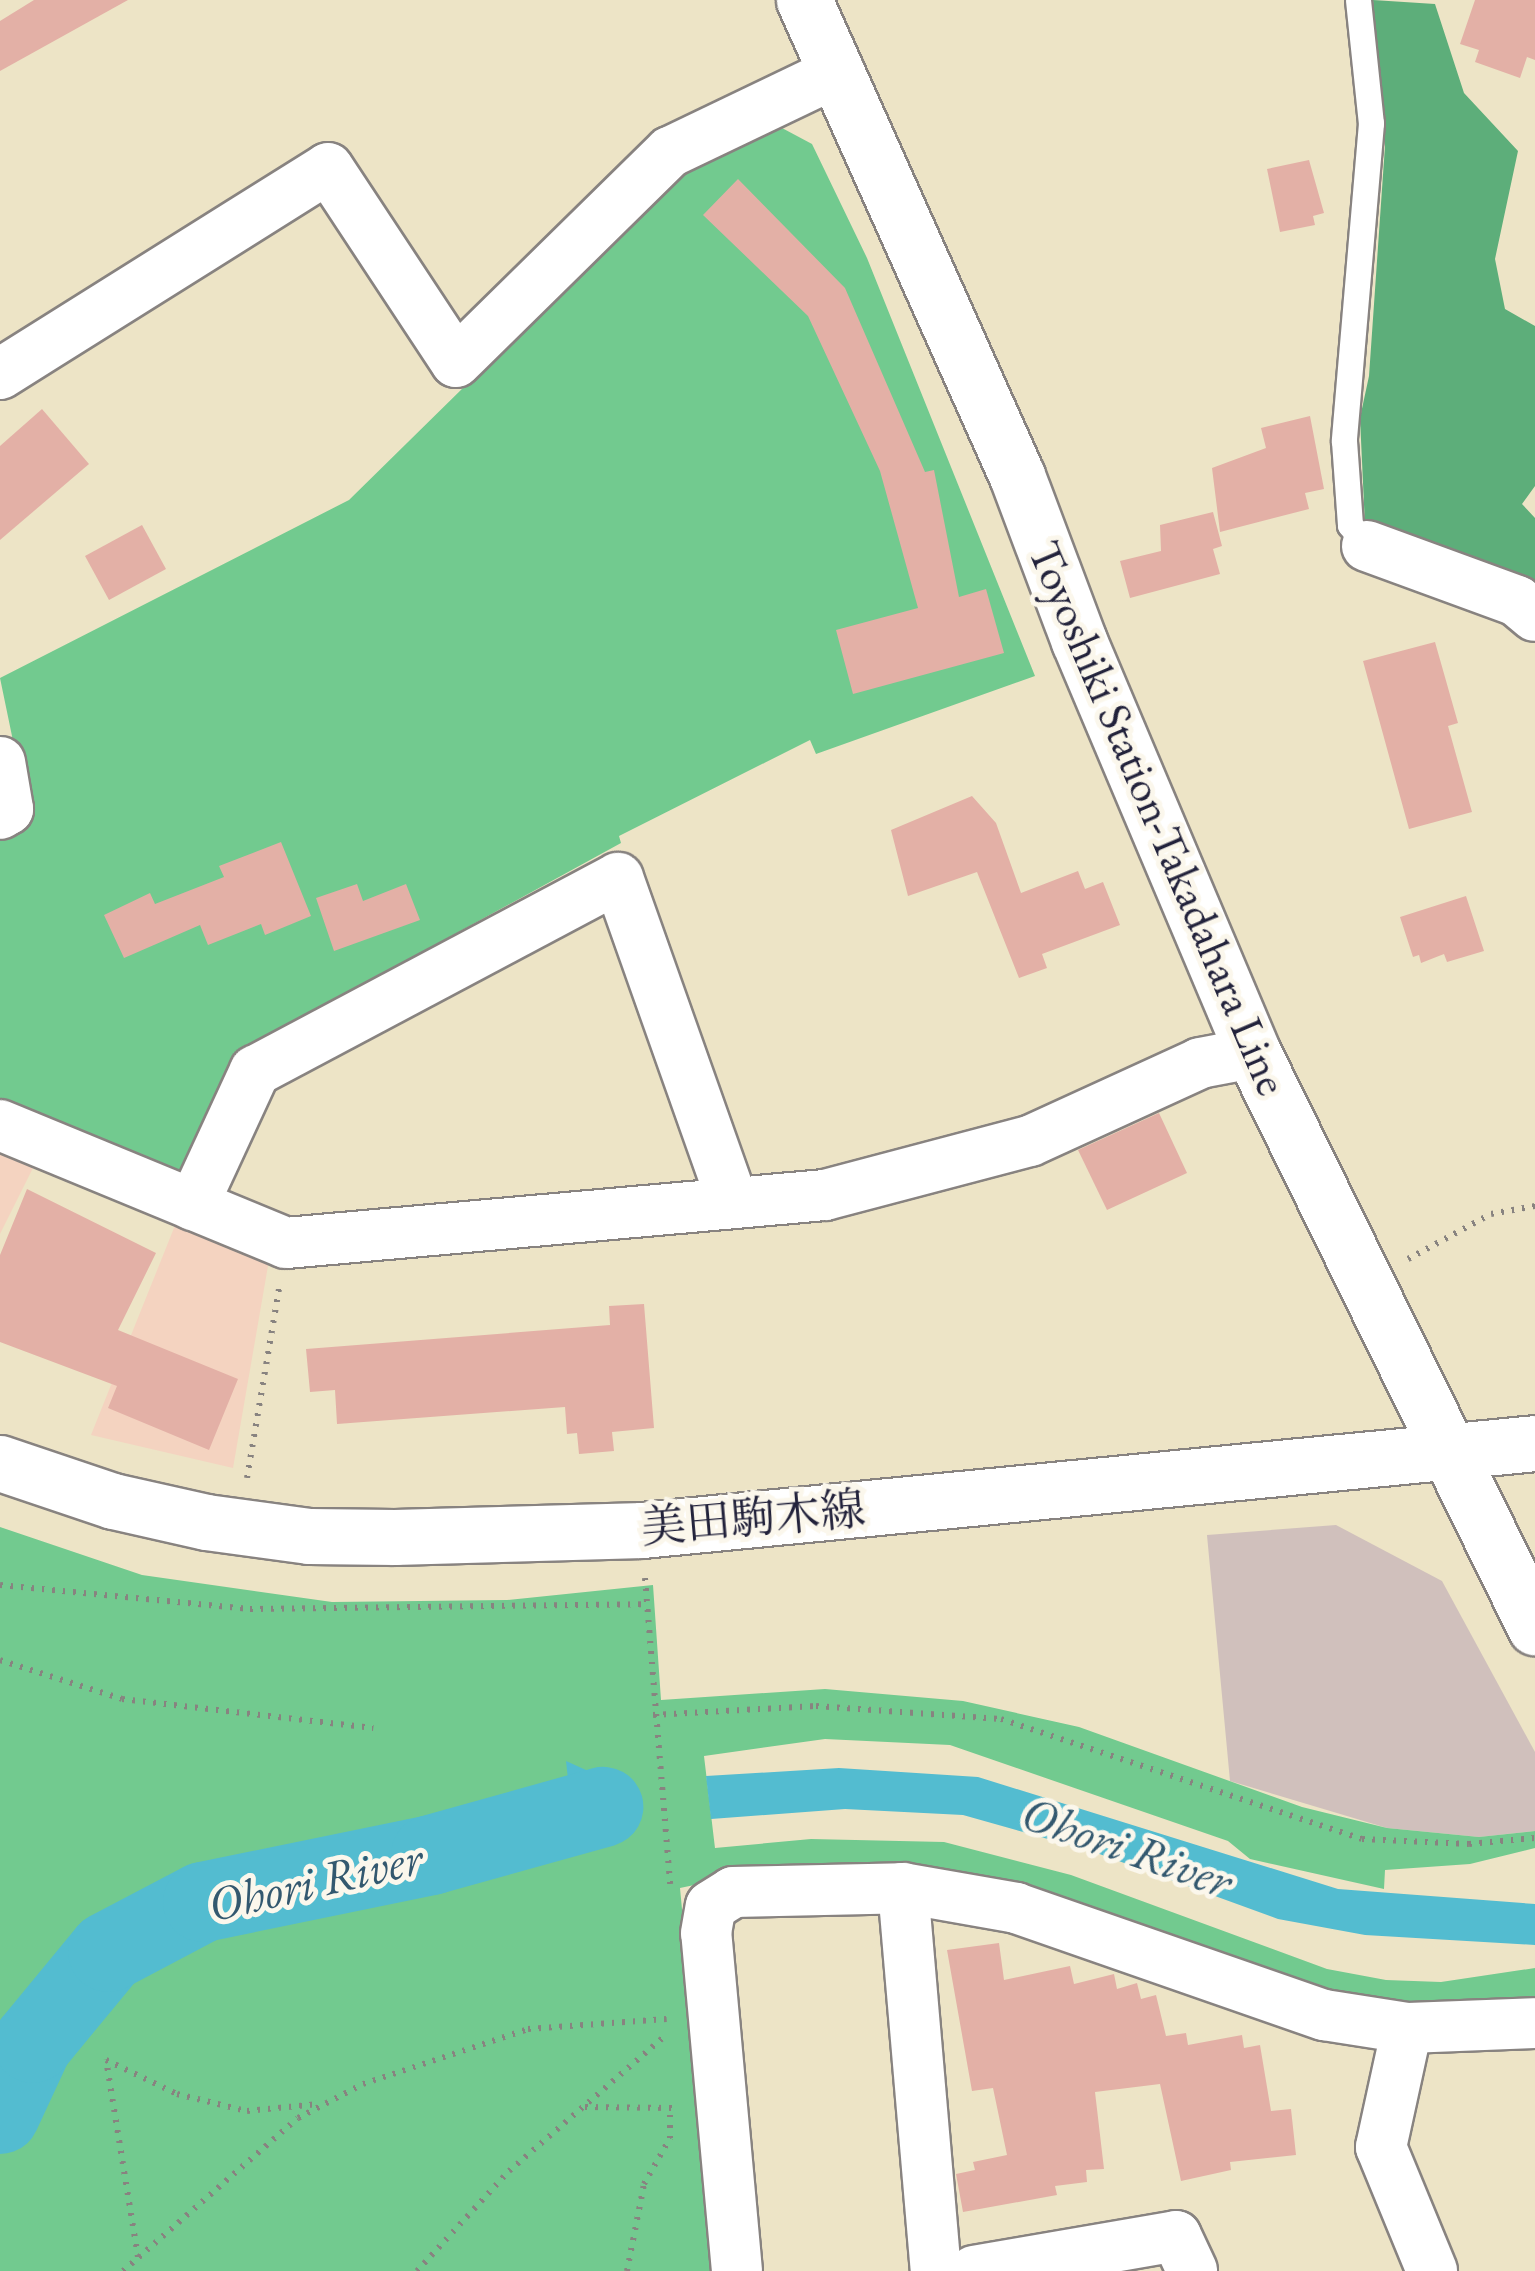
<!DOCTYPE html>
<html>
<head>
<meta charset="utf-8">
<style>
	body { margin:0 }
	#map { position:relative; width:1535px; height:2271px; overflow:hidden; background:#ede4c6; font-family:"EB Garamond","Noto Serif JP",serif }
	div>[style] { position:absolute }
	.built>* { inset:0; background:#f4d3c0 }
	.industrial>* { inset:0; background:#d0c0bc }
	.green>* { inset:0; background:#72ca8f }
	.forest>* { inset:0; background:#5dae7a }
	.water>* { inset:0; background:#53bcd0 }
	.river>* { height:80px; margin:-40px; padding:0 40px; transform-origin:40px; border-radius:40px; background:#53bcd0 }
	.building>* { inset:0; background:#e3b0a6 }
	.path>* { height:6px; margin-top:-3px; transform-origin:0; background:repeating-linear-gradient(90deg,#888380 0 2.5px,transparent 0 10.5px) }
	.roads { filter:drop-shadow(2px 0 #888380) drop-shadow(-2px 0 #888380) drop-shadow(0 2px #888380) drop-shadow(0 -2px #888380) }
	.service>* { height:25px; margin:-12.5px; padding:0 12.5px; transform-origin:12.5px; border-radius:12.5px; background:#fff }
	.minor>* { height:50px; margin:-25px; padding:0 25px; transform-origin:25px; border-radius:25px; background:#fff }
	.tertiary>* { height:55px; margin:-27.5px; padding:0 27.5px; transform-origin:27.5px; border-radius:27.5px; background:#fff }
	.secondary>* { height:55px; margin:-27.5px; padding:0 27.5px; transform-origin:27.5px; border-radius:27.5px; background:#fff }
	span { translate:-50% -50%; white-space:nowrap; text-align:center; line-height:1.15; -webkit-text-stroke:10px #fbf7ec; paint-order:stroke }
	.street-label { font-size:45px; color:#22223b }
	.water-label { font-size:48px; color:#33586f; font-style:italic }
</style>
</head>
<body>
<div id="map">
	<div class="built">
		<div style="clip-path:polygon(0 1154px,33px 1168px,0 1234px)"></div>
		<div style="clip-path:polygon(176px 1223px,269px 1260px,233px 1468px,91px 1435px)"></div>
	</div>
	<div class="industrial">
		<div style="clip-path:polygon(1336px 1525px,1442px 1581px,1535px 1752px,1535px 1831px,1479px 1837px,1387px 1828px,1230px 1781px,1207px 1535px)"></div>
	</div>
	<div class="green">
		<div style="clip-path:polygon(782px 128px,812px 144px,867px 258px,1035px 676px,816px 754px,810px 740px,619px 836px,621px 843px,236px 1054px,184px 1170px,166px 1176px,0 1107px,0 839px,30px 823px,0 678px,349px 500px,688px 167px)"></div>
		<div style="clip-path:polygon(0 1527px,142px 1575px,332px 1602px,507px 1600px,653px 1585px,661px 1700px,825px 1689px,963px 1701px,1079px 1727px,1302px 1807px,1387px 1828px,1479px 1837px,1535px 1831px,1535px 1848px,1470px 1864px,1385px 1870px,1384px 1889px,1250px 1859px,1228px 1841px,950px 1745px,825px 1739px,704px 1756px,715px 1848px,811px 1839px,944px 1842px,1071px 1875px,1327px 1969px,1386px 1980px,1441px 1982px,1535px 1968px,1535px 2008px,1384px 2001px,1317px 1988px,889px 1865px,765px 1870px,680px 1888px,716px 2271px,0 2271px)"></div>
	</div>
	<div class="forest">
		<div style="clip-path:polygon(1373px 0,1435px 4px,1464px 93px,1518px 151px,1495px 259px,1505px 309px,1535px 326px,1535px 486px,1522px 504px,1535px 518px,1535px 589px,1365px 526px,1360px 418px,1369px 376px,1385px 146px)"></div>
	</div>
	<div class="water">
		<div style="clip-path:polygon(566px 1761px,606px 1779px,611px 1826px,576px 1852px)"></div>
		<div style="clip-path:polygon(839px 1768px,978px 1777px,1338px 1889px,1535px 1904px,1535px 1945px,1365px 1935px,1278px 1919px,1094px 1852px,963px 1815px,845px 1809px,711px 1819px,706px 1776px)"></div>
	</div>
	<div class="river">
		<div style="left:0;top:2114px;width:78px;rotate:-65.1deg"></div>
		<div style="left:33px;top:2043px;width:118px;rotate:-50.5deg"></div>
		<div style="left:108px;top:1952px;width:107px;rotate:-27.8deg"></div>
		<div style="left:203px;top:1902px;width:233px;rotate:-11.6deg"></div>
		<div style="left:431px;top:1855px;width:179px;rotate:-15.6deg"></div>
	</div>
	<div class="building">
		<div style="clip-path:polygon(34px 0,128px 0,0 71px,0 21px)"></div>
		<div style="clip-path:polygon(1475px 0,1535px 0,1535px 60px,1527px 57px,1520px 78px,1475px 62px,1479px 50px,1460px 44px)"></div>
		<div style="clip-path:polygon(1309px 160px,1324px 213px,1313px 216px,1315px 225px,1280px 232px,1267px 169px)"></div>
		<div style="clip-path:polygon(738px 179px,845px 288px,925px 472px,934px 470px,959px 597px,986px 589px,1004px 653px,853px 694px,836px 630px,918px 608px,880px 471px,808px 316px,703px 215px)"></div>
		<div style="clip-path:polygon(42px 409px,89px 464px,0 540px,0 446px)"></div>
		<div style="clip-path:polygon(1310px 416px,1324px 489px,1305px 493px,1309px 509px,1220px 532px,1212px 468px,1266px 448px,1261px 428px)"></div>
		<div style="clip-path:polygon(1213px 512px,1222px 546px,1213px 549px,1220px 574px,1130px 598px,1120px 561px,1161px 551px,1160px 525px)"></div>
		<div style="clip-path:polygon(142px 525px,166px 569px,109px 600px,85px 556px)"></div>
		<div style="clip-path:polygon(1435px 642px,1458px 723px,1448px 726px,1472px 812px,1409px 829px,1363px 661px)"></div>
		<div style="clip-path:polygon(972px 796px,996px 823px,1021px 893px,1078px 871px,1085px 889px,1103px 882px,1120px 925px,1042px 954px,1047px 968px,1019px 978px,977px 872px,908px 896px,891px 830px)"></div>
		<div style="clip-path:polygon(281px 842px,311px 916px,265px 935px,261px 924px,208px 945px,200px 925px,124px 958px,104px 915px,150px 893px,155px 904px,224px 877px,219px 866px)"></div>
		<div style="clip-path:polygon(357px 884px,363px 901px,406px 884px,420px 920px,334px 951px,316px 898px)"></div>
		<div style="clip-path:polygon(1466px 896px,1484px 951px,1447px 962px,1444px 954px,1421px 963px,1419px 955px,1413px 957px,1400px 917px)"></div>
		<div style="clip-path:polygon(1159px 1113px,1187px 1173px,1107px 1210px,1078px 1150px)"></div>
		<div style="clip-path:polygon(27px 1189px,156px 1253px,118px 1330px,238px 1379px,209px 1450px,108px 1408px,117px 1386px,0 1342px,0 1255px)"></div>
		<div style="clip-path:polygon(644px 1304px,654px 1428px,612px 1432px,614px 1451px,579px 1454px,577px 1433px,567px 1434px,565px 1407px,337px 1424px,335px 1390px,310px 1392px,306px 1349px,610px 1325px,609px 1306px)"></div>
		<div style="clip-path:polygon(999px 1943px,1004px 1980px,1070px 1966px,1074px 1984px,1114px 1974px,1117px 1989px,1137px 1983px,1141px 1999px,1156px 1995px,1166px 2036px,1186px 2033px,1188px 2045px,1242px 2035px,1244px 2048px,1260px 2045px,1271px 2111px,1291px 2109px,1296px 2155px,1230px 2162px,1231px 2170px,1181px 2181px,1160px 2084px,1095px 2092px,1104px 2169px,1086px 2170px,1087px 2182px,1055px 2186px,1057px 2195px,963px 2212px,956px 2174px,975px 2170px,973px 2162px,1007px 2155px,993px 2088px,972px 2091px,947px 1950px)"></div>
	</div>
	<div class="path">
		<div style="left:1408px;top:1259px;width:94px;rotate:-28.5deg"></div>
		<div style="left:1491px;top:1214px;width:45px;rotate:-10.3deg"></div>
		<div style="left:247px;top:1478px;width:193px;rotate:-80.4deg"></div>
		<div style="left:645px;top:1578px;width:307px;rotate:85.3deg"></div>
		<div style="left:0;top:1585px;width:251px;rotate:5.5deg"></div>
		<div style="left:250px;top:1609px;width:396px;rotate:-0.7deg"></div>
		<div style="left:0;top:1660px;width:128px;rotate:17.7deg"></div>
		<div style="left:122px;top:1699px;width:253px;rotate:6.6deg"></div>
		<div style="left:653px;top:1715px;width:163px;rotate:-3.2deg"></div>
		<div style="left:816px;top:1706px;width:185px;rotate:4deg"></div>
		<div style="left:1001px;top:1719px;width:380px;rotate:18.4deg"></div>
		<div style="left:1362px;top:1839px;width:107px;rotate:2.7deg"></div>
		<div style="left:1469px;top:1844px;width:66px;rotate:-5.2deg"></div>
		<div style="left:585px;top:2107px;width:87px;rotate:0.7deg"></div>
		<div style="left:138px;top:2257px;width:200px;rotate:-99.2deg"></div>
		<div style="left:106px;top:2060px;width:79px;rotate:25.6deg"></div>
		<div style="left:177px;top:2094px;width:72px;rotate:13.7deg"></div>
		<div style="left:247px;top:2111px;width:72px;rotate:-5.6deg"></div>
		<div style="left:123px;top:2271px;width:232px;rotate:-41.2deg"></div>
		<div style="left:298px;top:2118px;width:73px;rotate:-27.6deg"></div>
		<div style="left:363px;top:2084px;width:174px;rotate:-18.4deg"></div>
		<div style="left:528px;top:2029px;width:139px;rotate:-4.1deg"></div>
		<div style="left:417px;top:2271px;width:136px;rotate:-47.4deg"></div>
		<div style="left:509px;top:2171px;width:209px;rotate:-40.9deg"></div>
		<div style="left:627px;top:2271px;width:89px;rotate:-78.9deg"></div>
		<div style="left:644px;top:2184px;width:53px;rotate:-60.5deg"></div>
		<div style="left:670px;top:2138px;width:30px;rotate:-90deg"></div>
	</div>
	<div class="roads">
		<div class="service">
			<div style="left:1358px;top:0;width:124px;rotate:84deg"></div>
			<div style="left:1371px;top:123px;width:319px;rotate:94.9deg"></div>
			<div style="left:1344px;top:441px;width:84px;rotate:85.9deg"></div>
			<div style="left:1350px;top:525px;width:27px;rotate:51deg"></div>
		</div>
		<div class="minor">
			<div style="left:0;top:374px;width:387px;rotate:-32.1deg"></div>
			<div style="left:328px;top:168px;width:232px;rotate:56.6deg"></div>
			<div style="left:456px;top:362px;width:300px;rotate:-44.5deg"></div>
			<div style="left:670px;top:152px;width:187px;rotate:-25.6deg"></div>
			<div style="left:1367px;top:546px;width:160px;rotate:20.1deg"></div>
			<div style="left:1517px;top:601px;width:23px;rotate:40deg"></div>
			<div style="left:0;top:762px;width:48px;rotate:80.3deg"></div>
			<div style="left:8px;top:809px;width:9px;rotate:148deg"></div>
			<div style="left:0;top:1125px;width:309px;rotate:22.4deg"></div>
			<div style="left:286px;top:1243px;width:541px;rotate:-5.09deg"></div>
			<div style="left:825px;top:1195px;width:212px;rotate:-14.8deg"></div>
			<div style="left:1030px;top:1141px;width:187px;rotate:-24.6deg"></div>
			<div style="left:1200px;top:1063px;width:54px;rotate:-10.7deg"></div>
			<div style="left:193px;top:1205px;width:148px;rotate:-65.2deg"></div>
			<div style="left:255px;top:1071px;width:411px;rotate:-28deg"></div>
			<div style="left:618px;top:878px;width:344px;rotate:70.5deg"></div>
			<div style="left:903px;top:1888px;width:384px;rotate:85.1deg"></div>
			<div style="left:1407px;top:2028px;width:122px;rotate:102.3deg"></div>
			<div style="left:1381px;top:2147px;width:134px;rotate:67.6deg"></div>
			<div style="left:737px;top:2271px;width:339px;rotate:-95.2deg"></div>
			<div style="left:706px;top:1933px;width:27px;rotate:-80deg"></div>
			<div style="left:711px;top:1906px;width:26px;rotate:-32deg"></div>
			<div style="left:733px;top:1892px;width:170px;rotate:-1.3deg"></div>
			<div style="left:903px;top:1888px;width:115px;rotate:10deg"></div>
			<div style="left:1016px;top:1908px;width:326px;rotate:19.2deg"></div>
			<div style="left:1324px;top:2015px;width:84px;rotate:8.9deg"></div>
			<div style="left:1407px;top:2028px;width:128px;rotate:-2.2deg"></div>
			<div style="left:974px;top:2271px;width:205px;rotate:-9.8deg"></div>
			<div style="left:1176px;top:2236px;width:38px;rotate:65deg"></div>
		</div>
		<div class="tertiary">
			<div style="left:0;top:1463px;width:119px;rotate:18.6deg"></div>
			<div style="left:113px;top:1501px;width:95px;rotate:12.7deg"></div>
			<div style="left:206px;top:1522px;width:104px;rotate:7.7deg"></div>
			<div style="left:309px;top:1536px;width:86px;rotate:0.7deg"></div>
			<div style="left:395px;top:1537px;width:247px;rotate:-1.6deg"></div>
			<div style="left:642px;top:1530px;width:897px;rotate:-5.56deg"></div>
		</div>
		<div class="secondary">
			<div style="left:804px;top:0;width:521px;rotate:65.89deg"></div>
			<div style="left:1017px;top:476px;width:176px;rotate:69.4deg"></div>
			<div style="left:1079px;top:641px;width:447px;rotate:67.1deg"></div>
			<div style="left:1253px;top:1053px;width:640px;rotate:63.84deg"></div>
		</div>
	</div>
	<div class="street-label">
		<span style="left:1158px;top:818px;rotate:67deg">Toyoshiki Station-Takadahara Line</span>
		<span style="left:753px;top:1518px;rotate:-5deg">美田駒木線</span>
	</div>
	<div class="water-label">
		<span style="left:1127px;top:1847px;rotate:19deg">Ohori River</span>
		<span style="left:315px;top:1881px;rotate:-13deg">Ohori River</span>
	</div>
</div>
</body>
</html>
